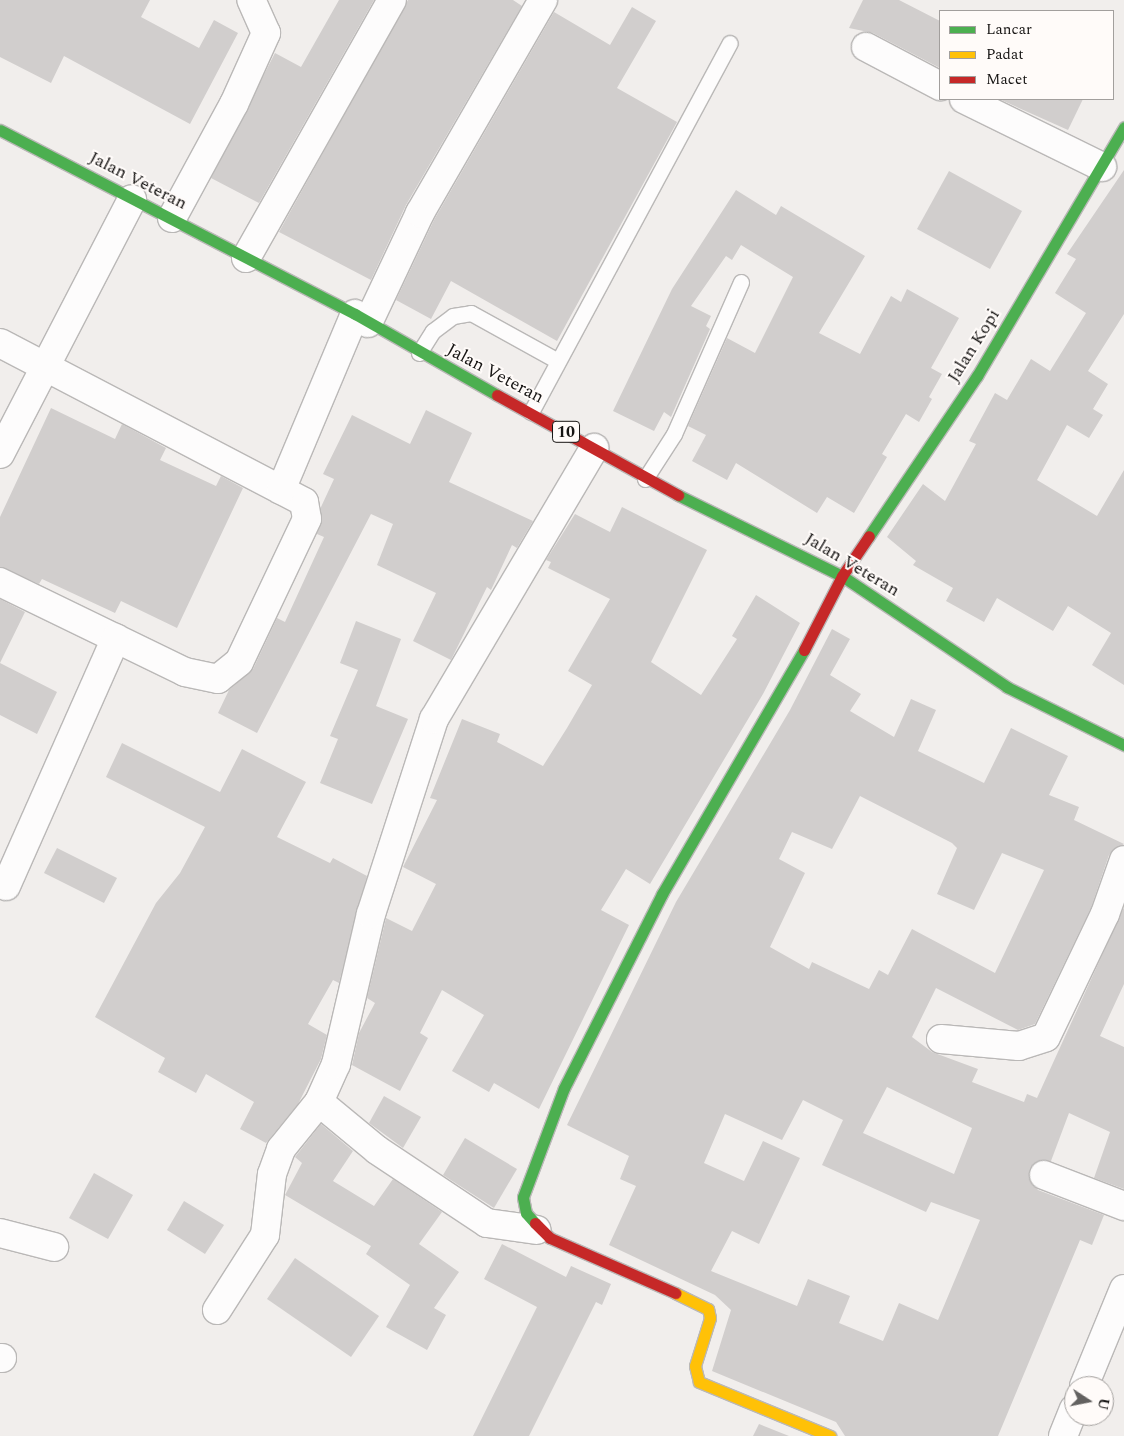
<!DOCTYPE html>
<html>
<head>
<meta charset="utf-8">
<style>
	body { margin:0 }
	#map { position:relative; width:1124px; height:1436px; overflow:hidden; background:#f1eeec; font-family:Spectral,serif }
	div>[style] { position:absolute }
	.building>* { inset:0; background:#d1cecd }
	.roads { filter:drop-shadow(1px 0 #bab8b7) drop-shadow(-1px 0 #bab8b7) drop-shadow(0 1px #bab8b7) drop-shadow(0 -1px #bab8b7) }
	.lane>* { height:15px; margin:-7.5px; padding:0 7.5px; transform-origin:7.5px; border-radius:7.5px; background:#fdfcfc }
	.street>* { height:28px; margin:-14px; padding:0 14px; transform-origin:14px; border-radius:14px; background:#fdfcfc }
	.fast>* { height:11px; margin:-5.5px; padding:0 5.5px; transform-origin:5.5px; border-radius:5.5px; background:#4caf50 }
	.slow>* { height:11px; margin:-5.5px; padding:0 5.5px; transform-origin:5.5px; border-radius:5.5px; background:#ffc107 }
	.jam>* { height:11px; margin:-5.5px; padding:0 5.5px; transform-origin:5.5px; border-radius:5.5px; background:#c62828 }
	span { translate:-50% -50%; white-space:nowrap; text-align:center; line-height:1.15; -webkit-text-stroke:4px #fffbf9; paint-order:stroke }
	.shield-label span { padding:1px 4px; background:#fffbf9; border:1px solid; border-radius:4px; -webkit-text-stroke-width:0 }
	.shield-label { font-size:16px; color:#171514; font-weight:700 }
	.street-label { font-size:18px; color:#171514 }
	.legend { position:absolute; left:939px; top:10px; width:175px; height:90px; box-sizing:border-box; background:#fffbf9; border:1px solid #a29f9d; margin:0; padding:6px 9px; list-style:none; font-size:15px; color:#171514 }
	.legend li { display:flex; align-items:center; gap:10px; height:25px }
	.legend b { width:25px; border:1px solid #a29f9d }
	.north { position:absolute; left:1064px; top:1376px; width:50px; height:50px; box-sizing:border-box; background:#fffbf9; border:1px solid #a29f9d; border-radius:50%; rotate:101deg; font-size:14px; font-weight:700; line-height:20px; text-align:center; color:#171514 }
	.north::after { content:''; display:block; margin:auto; width:18px; height:22px; background:#636160; clip-path:polygon(50% 0,100% 100%,50% 72%,0 100%) }
</style>
</head>
<body>
<div id="map">
	<div class="building">
		<div style="clip-path:polygon(0 0,150px 0,141px 17px,199px 48px,214px 20px,238px 33px,190px 124px,64px 56px,51px 83px,0 57px)"></div>
		<div style="clip-path:polygon(339px 0,374px 0,259px 203px,211px 178px,275px 53px,301px 67px)"></div>
		<div style="clip-path:polygon(408px 0,513px 0,522px 6px,406px 205px,371px 280px,279px 232px)"></div>
		<div style="clip-path:polygon(863px 0,899px 0,940px 21px,940px 68px,873px 33px,849px 28px)"></div>
		<div style="clip-path:polygon(632px 7px,656px 21px,617px 88px,677px 122px,557px 341px,451px 281px,431px 319px,396px 300px,434px 220px,554px 12px,610px 45px)"></div>
		<div style="clip-path:polygon(999px 99px,1083px 99px,1068px 130px)"></div>
		<div style="clip-path:polygon(1124px 170px,1124px 314px,1088px 371px,1108px 384px,1093px 409px,1103px 415px,1089px 438px,1067px 425px,1037px 480px,1097px 516px,1124px 470px,1124px 685px,1092px 665px,1111px 633px,1068px 606px,1053px 631px,997px 598px,984px 622px,946px 601px,953px 588px,913px 565px,916px 561px,887px 537px,923px 484px,945px 501px,976px 444px,969px 441px,995px 393px,1007px 400px,1031px 359px,1050px 371px,1086px 313px,1055px 293px,1076px 259px,1067px 254px)"></div>
		<div style="clip-path:polygon(949px 171px,1022px 211px,990px 269px,917px 229px)"></div>
		<div style="clip-path:polygon(736px 190px,776px 215px,781px 206px,865px 256px,819px 333px,860px 354px,891px 296px,901px 302px,907px 289px,959px 318px,931px 368px,942px 374px,929px 397px,932px 399px,919px 422px,906px 414px,882px 454px,887px 457px,854px 513px,827px 497px,817px 513px,736px 463px,727px 480px,692px 461px,706px 435px,688px 426px,727px 338px,755px 353px,793px 277px,741px 245px,732px 260px,726px 256px,691px 306px,711px 316px,706px 326px,710px 329px,671px 417px,664px 412px,654px 431px,613px 411px,672px 289px)"></div>
		<div style="clip-path:polygon(51px 408px,115px 439px,122px 424px,166px 448px,160px 460px,216px 486px,221px 476px,243px 488px,177px 628px,121px 601px,115px 613px,42px 579px,39px 584px,0 567px,0 517px)"></div>
		<div style="clip-path:polygon(426px 410px,472px 433px,449px 482px,533px 521px,517px 548px,512px 545px,491px 590px,487px 587px,451px 660px,413px 641px,436px 593px,377px 565px,393px 524px,371px 514px,257px 733px,218px 713px,229px 690px,253px 669px,277px 618px,285px 622px,324px 537px,317px 534px,321px 507px,334px 479px,323px 474px,352px 415px,410px 444px)"></div>
		<div style="clip-path:polygon(622px 507px,707px 550px,651px 662px,701px 695px,737px 639px,732px 636px,756px 595px,800px 623px,763px 694px,650px 884px,626px 869px,601px 910px,629px 925px,539px 1109px,494px 1083px,489px 1092px,452px 1071px,484px 1015px,442px 990px,420px 1033px,428px 1038px,400px 1091px,352px 1065px,359px 1033px,375px 1003px,367px 998px,386px 918px,412px 931px,436px 884px,403px 867px,437px 800px,430px 798px,462px 719px,500px 734px,497px 742px,543px 766px,567px 728px,592px 685px,568px 671px,610px 599px,548px 568px,551px 562px,546px 560px,575px 514px,610px 532px)"></div>
		<div style="clip-path:polygon(0 599px,25px 612px,0 663px,57px 692px,37px 734px,0 715px)"></div>
		<div style="clip-path:polygon(356px 621px,401px 639px,376px 706px,408px 719px,372px 804px,320px 783px,338px 739px,330px 736px,358px 670px,340px 663px)"></div>
		<div style="clip-path:polygon(evenodd,832px 629px,850px 639px,830px 675px,861px 694px,850px 711px,894px 737px,911px 699px,936px 710px,918px 751px,984px 783px,1011px 728px,1068px 756px,1049px 795px,1079px 807px,1074px 820px,1124px 844px,1109px 855px,1091px 908px,1035px 1024px,1018px 1030px,936px 988px,912px 1037px,932px 1052px,978px 1069px,972px 1082px,1024px 1102px,1027px 1094px,1037px 1098px,1124px 907px,1124px 984px,1100px 1036px,1124px 1047px,1124px 1189px,1094px 1178px,1110px 1132px,1069px 1113px,1051px 1161px,1035px 1163px,1029px 1178px,1038px 1190px,1104px 1215px,1092px 1245px,1080px 1240px,998px 1436px,845px 1436px,836px 1422px,712px 1371px,731px 1310px,715px 1295px,609px 1245px,636px 1186px,620px 1179px,629px 1156px,567px 1125px,676px 902px,790px 710px,832px 629px,860px 796px,952px 843px,957px 848px,937px 894px,974px 910px,1002px 853px,1044px 870px,995px 973px,912px 929px,888px 975px,879px 970px,869px 989px,812px 962px,809px 969px,770px 947px,805px 873px,779px 859px,792px 832px,832px 849px,860px 796px,832px 629px,887px 1087px,972px 1128px,954px 1174px,863px 1133px,887px 1087px,832px 629px,803px 1100px,843px 1120px,822px 1165px,926px 1212px,931px 1202px,980px 1220px,938px 1320px,899px 1303px,883px 1341px,839px 1323px,850px 1296px,808px 1279px,797px 1306px,711px 1271px,732px 1231px,759px 1244px,800px 1158px,763px 1141px,744px 1181px,704px 1163px,725px 1114px,782px 1140px,803px 1100px)"></div>
		<div style="clip-path:polygon(122px 743px,220px 792px,242px 749px,306px 782px,277px 837px,330px 863px,333px 858px,367px 876px,339px 983px,333px 980px,308px 1024px,327px 1035px,321px 1059px,298px 1104px,266px 1143px,240px 1129px,254px 1102px,206px 1074px,196px 1093px,158px 1072px,165px 1058px,95px 1017px,156px 903px,180px 873px,205px 827px,106px 777px)"></div>
		<div style="clip-path:polygon(57px 848px,117px 878px,104px 903px,44px 873px)"></div>
		<div style="clip-path:polygon(384px 1096px,421px 1117px,403px 1148px,369px 1123px)"></div>
		<div style="clip-path:polygon(321px 1124px,353px 1151px,333px 1181px,374px 1206px,393px 1179px,442px 1212px,419px 1244px,459px 1272px,434px 1308px,446px 1315px,427px 1350px,386px 1327px,410px 1285px,366px 1254px,371px 1246px,285px 1195px,302px 1163px,295px 1157px)"></div>
		<div style="clip-path:polygon(465px 1138px,517px 1169px,494px 1208px,443px 1175px)"></div>
		<div style="clip-path:polygon(94px 1173px,133px 1195px,108px 1239px,69px 1218px)"></div>
		<div style="clip-path:polygon(184px 1201px,224px 1225px,205px 1254px,167px 1230px)"></div>
		<div style="clip-path:polygon(502px 1244px,566px 1277px,571px 1266px,611px 1284px,602px 1305px,596px 1302px,529px 1436px,473px 1436px,537px 1307px,484px 1279px)"></div>
		<div style="clip-path:polygon(295px 1258px,379px 1316px,351px 1357px,267px 1299px)"></div>
		<div style="clip-path:polygon(759px 1424px,789px 1436px,753px 1436px)"></div>
	</div>
	<div class="roads">
		<div class="lane">
			<div style="left:419px;top:353px;width:26px;rotate:-58deg"></div>
			<div style="left:433px;top:331px;width:25px;rotate:-37deg"></div>
			<div style="left:453px;top:316px;width:18px;rotate:-9deg"></div>
			<div style="left:471px;top:313px;width:99px;rotate:28.9deg"></div>
			<div style="left:531px;top:412px;width:419px;rotate:-61.7deg"></div>
			<div style="left:645px;top:479px;width:54px;rotate:-57.2deg"></div>
			<div style="left:674px;top:434px;width:166px;rotate:-66.2deg"></div>
		</div>
		<div class="street">
			<div style="left:866px;top:47px;width:84px;rotate:27.8deg"></div>
			<div style="left:964px;top:99px;width:154px;rotate:26.2deg"></div>
			<div style="left:172px;top:218px;width:130px;rotate:-61.5deg"></div>
			<div style="left:234px;top:104px;width:78px;rotate:-65.7deg"></div>
			<div style="left:266px;top:33px;width:36px;rotate:-114deg"></div>
			<div style="left:246px;top:258px;width:296px;rotate:-60.5deg"></div>
			<div style="left:368px;top:323px;width:122px;rotate:-64.7deg"></div>
			<div style="left:420px;top:213px;width:246px;rotate:-60deg"></div>
			<div style="left:0;top:343px;width:343px;rotate:27.6deg"></div>
			<div style="left:304px;top:502px;width:17px;rotate:80deg"></div>
			<div style="left:307px;top:519px;width:158px;rotate:115.4deg"></div>
			<div style="left:239px;top:662px;width:27px;rotate:141deg"></div>
			<div style="left:218px;top:679px;width:34px;rotate:-168deg"></div>
			<div style="left:185px;top:672px;width:206px;rotate:-154.1deg"></div>
			<div style="left:0;top:454px;width:287px;rotate:-62.6deg"></div>
			<div style="left:281px;top:490px;width:191px;rotate:-67.2deg"></div>
			<div style="left:6px;top:886px;width:271px;rotate:-66.1deg"></div>
			<div style="left:941px;top:1039px;width:78px;rotate:5.1deg"></div>
			<div style="left:1019px;top:1046px;width:28px;rotate:-18deg"></div>
			<div style="left:1046px;top:1037px;width:136px;rotate:-64.4deg"></div>
			<div style="left:1105px;top:914px;width:57px;rotate:-70.6deg"></div>
			<div style="left:319px;top:1102px;width:75px;rotate:39.6deg"></div>
			<div style="left:377px;top:1150px;width:132px;rotate:33.6deg"></div>
			<div style="left:487px;top:1223px;width:50px;rotate:8deg"></div>
			<div style="left:1044px;top:1175px;width:86px;rotate:21.2deg"></div>
			<div style="left:0;top:1233px;width:56px;rotate:14.5deg"></div>
			<div style="left:217px;top:1310px;width:89px;rotate:-57.4deg"></div>
			<div style="left:265px;top:1235px;width:61px;rotate:-83.5deg"></div>
			<div style="left:272px;top:1174px;width:27px;rotate:-70deg"></div>
			<div style="left:281px;top:1149px;width:60px;rotate:-51deg"></div>
			<div style="left:319px;top:1102px;width:42px;rotate:-65.9deg"></div>
			<div style="left:336px;top:1064px;width:154px;rotate:-76.9deg"></div>
			<div style="left:371px;top:914px;width:205px;rotate:-72.1deg"></div>
			<div style="left:434px;top:719px;width:315px;rotate:-59.4deg"></div>
			<div style="left:0;top:1358px;width:2px"></div>
			<div style="left:1084px;top:1386px;width:105px;rotate:-67.6deg"></div>
			<div style="left:1063px;top:1436px;width:29px;rotate:-68deg"></div>
		</div>
		<div class="fast">
			<div style="left:0;top:130px;width:400px;rotate:27.4deg"></div>
			<div style="left:355px;top:314px;width:163px;rotate:29.7deg"></div>
			<div style="left:678px;top:495px;width:183px;rotate:26.3deg"></div>
			<div style="left:842px;top:576px;width:199px;rotate:33.9deg"></div>
			<div style="left:1007px;top:687px;width:131px;rotate:26.4deg"></div>
			<div style="left:869px;top:536px;width:193px;rotate:-56deg"></div>
			<div style="left:977px;top:376px;width:289px;rotate:-59.4deg"></div>
			<div style="left:535px;top:1223px;width:13px;rotate:-132deg"></div>
			<div style="left:526px;top:1213px;width:16px;rotate:-101deg"></div>
			<div style="left:523px;top:1197px;width:116px;rotate:-69.4deg"></div>
			<div style="left:564px;top:1088px;width:217px;rotate:-63.2deg"></div>
			<div style="left:662px;top:894px;width:282px;rotate:-59.8deg"></div>
		</div>
		<div class="slow">
			<div style="left:675px;top:1293px;width:37px;rotate:26deg"></div>
			<div style="left:708px;top:1309px;width:9px;rotate:77deg"></div>
			<div style="left:710px;top:1318px;width:50px;rotate:107.4deg"></div>
			<div style="left:695px;top:1366px;width:16px;rotate:76deg"></div>
			<div style="left:699px;top:1382px;width:142px;rotate:22.4deg"></div>
		</div>
		<div class="jam">
			<div style="left:497px;top:395px;width:207px;rotate:28.9deg"></div>
			<div style="left:804px;top:650px;width:83px;rotate:-62.8deg"></div>
			<div style="left:842px;top:576px;width:48px;rotate:-56deg"></div>
			<div style="left:535px;top:1223px;width:21px;rotate:45deg"></div>
			<div style="left:550px;top:1238px;width:137px;rotate:23.7deg"></div>
		</div>
	</div>
	<div class="shield-label">
		<span style="left:566px;top:432px">10</span>
	</div>
	<div class="street-label">
		<span style="left:138px;top:181px;rotate:27deg">Jalan Veteran</span>
		<span style="left:974px;top:346px;rotate:-58deg">Jalan Kopi</span>
		<span style="left:495px;top:374px;rotate:28deg">Jalan Veteran</span>
		<span style="left:852px;top:565px;rotate:31deg">Jalan Veteran</span>
	</div>
	<ul class="legend">
	<li><b style="height:6px;background:#4caf50"></b>Lancar</li>
	<li><b style="height:6px;background:#ffc107"></b>Padat</li>
	<li><b style="height:6px;background:#c62828"></b>Macet</li>
	</ul>
	<div class="north">U</div>
</div>
</body>
</html>
